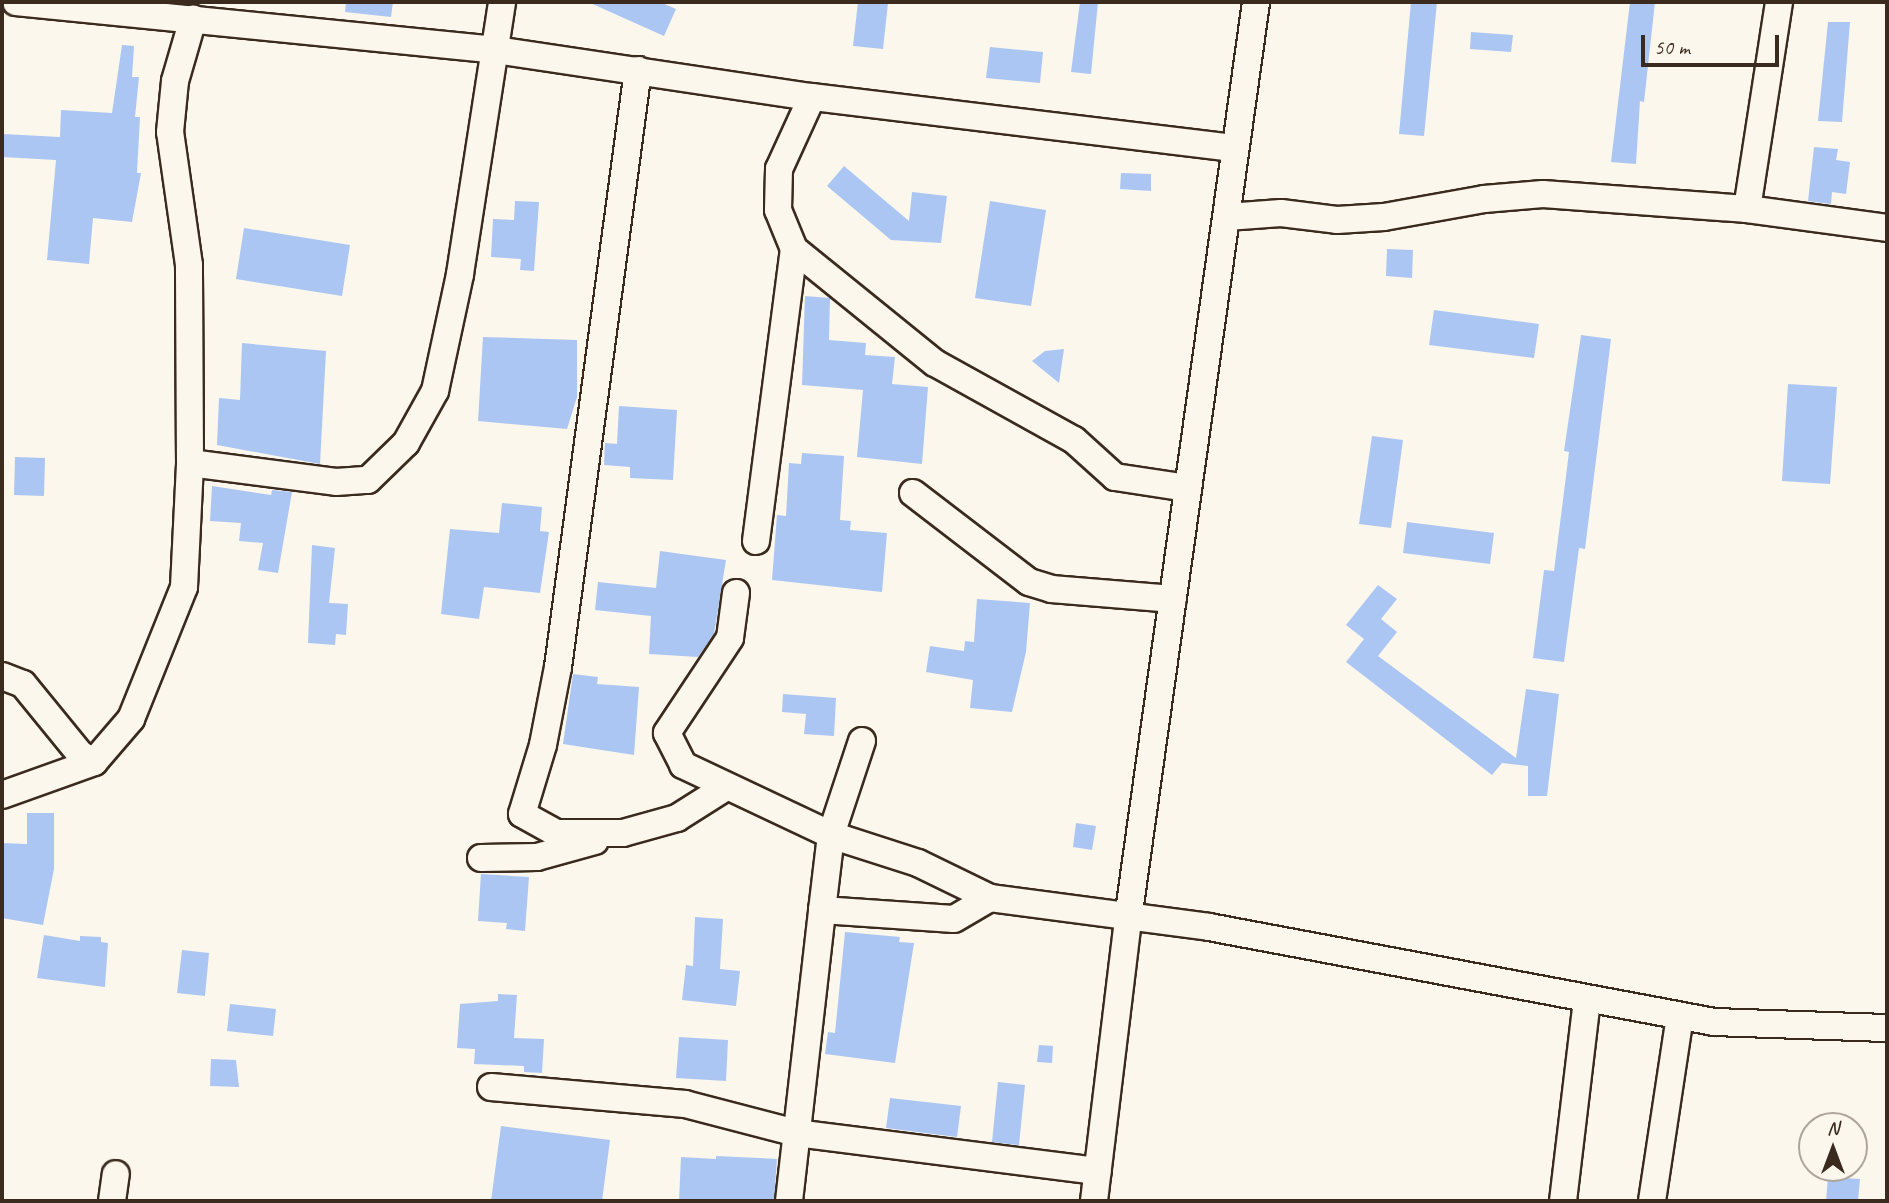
<!DOCTYPE html>
<html>
<head>
<meta charset="utf-8">
<style>
	body { margin:0 }
	#map { position:relative; width:1889px; height:1203px; overflow:hidden; background:#fbf7ec; font-family:Caveat,sans-serif }
	div>[style] { position:absolute }
	.building>* { inset:0; background:#acc6f3 }
	.roads { filter:drop-shadow(2px 0 #3b2a1e) drop-shadow(-2px 0 #3b2a1e) drop-shadow(0 2px #3b2a1e) drop-shadow(0 -2px #3b2a1e) }
	.minor>* { height:26px; margin:-13px; padding:0 13px; transform-origin:13px; border-radius:13px; background:#fbf7ec }
	span { translate:-50% -50%; white-space:nowrap; text-align:center; line-height:1.15; -webkit-text-stroke:5px #fbf7ec; paint-order:stroke }
	.frame { position:absolute; inset:0; border:4px solid #3b2a1e; pointer-events:none }
	.north { position:absolute; left:1798px; top:1112px; width:70px; height:70px; box-sizing:border-box; background:#fbf7ec; border:2px solid #aea59a; border-radius:50%; rotate:0deg; font-size:19px; font-weight:700; line-height:28px; text-align:center; color:#3b2a1e }
	.north::after { content:''; display:block; margin:auto; width:24px; height:32px; background:#3b2a1e; clip-path:polygon(50% 0,100% 100%,50% 72%,0 100%) }
	.scale { position:absolute; left:1641px; top:35px; width:138px; height:32px; box-sizing:border-box; border:4px solid #3b2a1e; border-top:0; padding-left:9px; font-size:21px; line-height:24px; white-space:nowrap; color:#3b2a1e; -webkit-text-stroke:5px #fbf7ec; paint-order:stroke }
</style>
</head>
<body>
<div id="map">
	<div class="building">
		<div style="clip-path:polygon(346px 2px,393px 2px,391px 17px,345px 12px)"></div>
		<div style="clip-path:polygon(588px 2px,660px 2px,676px 9px,664px 36px)"></div>
		<div style="clip-path:polygon(858px 2px,888px 3px,883px 49px,853px 46px)"></div>
		<div style="clip-path:polygon(1080px 2px,1098px 2px,1091px 74px,1071px 72px)"></div>
		<div style="clip-path:polygon(1411px 2px,1437px 2px,1424px 136px,1399px 134px)"></div>
		<div style="clip-path:polygon(1630px 2px,1655px 2px,1644px 102px,1640px 101px,1636px 164px,1611px 162px)"></div>
		<div style="clip-path:polygon(1828px 22px,1850px 22px,1842px 122px,1818px 121px)"></div>
		<div style="clip-path:polygon(1471px 32px,1513px 35px,1511px 52px,1470px 49px)"></div>
		<div style="clip-path:polygon(122px 45px,134px 46px,132px 77px,139px 77px,135px 117px,140px 117px,137px 173px,141px 173px,132px 222px,93px 218px,89px 264px,47px 260px,56px 160px,2px 157px,3px 134px,60px 137px,61px 110px,112px 113px)"></div>
		<div style="clip-path:polygon(990px 47px,1043px 52px,1040px 83px,986px 78px)"></div>
		<div style="clip-path:polygon(1814px 147px,1838px 149px,1836px 160px,1850px 162px,1846px 194px,1832px 192px,1831px 204px,1808px 201px)"></div>
		<div style="clip-path:polygon(844px 166px,909px 221px,912px 192px,947px 196px,941px 243px,891px 240px,827px 186px)"></div>
		<div style="clip-path:polygon(1121px 173px,1151px 174px,1151px 191px,1120px 189px)"></div>
		<div style="clip-path:polygon(515px 201px,539px 202px,534px 271px,520px 270px,521px 259px,491px 257px,493px 219px,514px 220px)"></div>
		<div style="clip-path:polygon(990px 201px,1046px 210px,1031px 306px,975px 298px)"></div>
		<div style="clip-path:polygon(244px 228px,350px 245px,342px 296px,236px 279px)"></div>
		<div style="clip-path:polygon(1387px 249px,1413px 250px,1412px 278px,1386px 276px)"></div>
		<div style="clip-path:polygon(805px 296px,830px 298px,829px 340px,866px 343px,865px 355px,895px 357px,892px 384px,928px 387px,922px 464px,857px 457px,863px 390px,802px 385px)"></div>
		<div style="clip-path:polygon(1434px 310px,1539px 324px,1534px 358px,1429px 345px)"></div>
		<div style="clip-path:polygon(1581px 335px,1611px 339px,1585px 549px,1579px 548px,1564px 662px,1533px 658px,1544px 570px,1554px 571px,1569px 452px,1564px 451px)"></div>
		<div style="clip-path:polygon(483px 337px,577px 340px,577px 397px,567px 429px,478px 421px)"></div>
		<div style="clip-path:polygon(242px 343px,326px 351px,320px 464px,217px 445px,219px 398px,240px 400px)"></div>
		<div style="clip-path:polygon(1064px 349px,1059px 383px,1032px 361px,1045px 351px)"></div>
		<div style="clip-path:polygon(1788px 384px,1837px 387px,1830px 484px,1782px 481px)"></div>
		<div style="clip-path:polygon(619px 406px,677px 410px,673px 480px,630px 478px,630px 467px,604px 465px,605px 443px,617px 444px)"></div>
		<div style="clip-path:polygon(1372px 436px,1403px 440px,1391px 528px,1359px 524px)"></div>
		<div style="clip-path:polygon(802px 453px,844px 456px,840px 520px,851px 521px,850px 530px,887px 533px,882px 592px,772px 580px,777px 515px,786px 516px,789px 463px,801px 464px)"></div>
		<div style="clip-path:polygon(15px 457px,45px 458px,44px 496px,14px 495px)"></div>
		<div style="clip-path:polygon(212px 486px,271px 495px,272px 490px,292px 492px,278px 573px,258px 570px,263px 543px,239px 541px,241px 523px,210px 521px)"></div>
		<div style="clip-path:polygon(502px 503px,542px 507px,540px 531px,549px 532px,540px 593px,484px 587px,479px 619px,441px 614px,450px 529px,499px 533px)"></div>
		<div style="clip-path:polygon(1407px 522px,1494px 533px,1490px 564px,1403px 553px)"></div>
		<div style="clip-path:polygon(312px 545px,335px 548px,329px 603px,348px 604px,346px 635px,336px 634px,335px 645px,308px 643px)"></div>
		<div style="clip-path:polygon(660px 551px,726px 560px,714px 634px,698px 657px,649px 654px,651px 616px,595px 610px,598px 582px,656px 588px)"></div>
		<div style="clip-path:polygon(1378px 585px,1397px 599px,1381px 619px,1397px 632px,1378px 656px,1516px 758px,1526px 689px,1559px 694px,1547px 796px,1528px 796px,1528px 766px,1502px 763px,1492px 775px,1346px 662px,1364px 639px,1346px 625px)"></div>
		<div style="clip-path:polygon(977px 599px,1030px 603px,1026px 652px,1012px 712px,970px 708px,973px 680px,926px 672px,930px 646px,964px 651px,965px 641px,974px 642px)"></div>
		<div style="clip-path:polygon(573px 674px,598px 677px,597px 684px,639px 687px,634px 755px,563px 744px)"></div>
		<div style="clip-path:polygon(783px 694px,836px 698px,834px 736px,804px 734px,806px 714px,782px 712px)"></div>
		<div style="clip-path:polygon(27px 813px,54px 813px,54px 869px,43px 925px,2px 918px,2px 843px,27px 844px)"></div>
		<div style="clip-path:polygon(1076px 823px,1096px 826px,1092px 850px,1073px 847px)"></div>
		<div style="clip-path:polygon(481px 874px,529px 877px,525px 931px,506px 929px,507px 923px,478px 921px)"></div>
		<div style="clip-path:polygon(695px 917px,723px 919px,720px 969px,740px 971px,736px 1006px,682px 1000px,686px 965px,693px 966px)"></div>
		<div style="clip-path:polygon(845px 932px,900px 937px,899px 942px,914px 943px,895px 1063px,825px 1054px,828px 1032px,835px 1033px)"></div>
		<div style="clip-path:polygon(44px 935px,80px 941px,80px 936px,101px 937px,101px 942px,108px 943px,105px 987px,37px 978px)"></div>
		<div style="clip-path:polygon(182px 950px,209px 953px,205px 996px,177px 993px)"></div>
		<div style="clip-path:polygon(498px 994px,517px 995px,514px 1038px,544px 1039px,542px 1073px,524px 1072px,524px 1066px,474px 1064px,475px 1049px,457px 1048px,460px 1004px,498px 1001px)"></div>
		<div style="clip-path:polygon(230px 1004px,276px 1009px,273px 1036px,227px 1031px)"></div>
		<div style="clip-path:polygon(679px 1037px,728px 1040px,726px 1081px,676px 1078px)"></div>
		<div style="clip-path:polygon(1039px 1045px,1053px 1046px,1052px 1063px,1037px 1062px)"></div>
		<div style="clip-path:polygon(211px 1059px,236px 1060px,239px 1087px,210px 1086px)"></div>
		<div style="clip-path:polygon(998px 1082px,1025px 1085px,1019px 1145px,992px 1142px)"></div>
		<div style="clip-path:polygon(890px 1098px,961px 1106px,957px 1137px,886px 1128px)"></div>
		<div style="clip-path:polygon(501px 1126px,610px 1140px,602px 1201px,491px 1201px)"></div>
		<div style="clip-path:polygon(716px 1156px,777px 1159px,774px 1201px,679px 1201px,681px 1157px,716px 1159px)"></div>
		<div style="clip-path:polygon(1828px 1177px,1860px 1179px,1858px 1201px,1826px 1201px)"></div>
	</div>
	<div class="roads">
		<div class="minor">
			<div style="left:16px;top:2px;width:482px;rotate:5.7deg"></div>
			<div style="left:496px;top:50px;width:319px;rotate:8.5deg"></div>
			<div style="left:812px;top:97px;width:426px;rotate:6.9deg"></div>
			<div style="left:638px;top:70px;width:602px;rotate:97.63deg"></div>
			<div style="left:558px;top:667px;width:79px;rotate:100.9deg"></div>
			<div style="left:543px;top:745px;width:72px;rotate:106.9deg"></div>
			<div style="left:522px;top:814px;width:39px;rotate:29deg"></div>
			<div style="left:556px;top:833px;width:67px"></div>
			<div style="left:623px;top:833px;width:56px;rotate:-15.5deg"></div>
			<div style="left:677px;top:818px;width:58px;rotate:-32.3deg"></div>
			<div style="left:1747px;top:209px;width:209px;rotate:-81.2deg"></div>
			<div style="left:1227px;top:217px;width:54px;rotate:-4.2deg"></div>
			<div style="left:1281px;top:213px;width:56px;rotate:7.1deg"></div>
			<div style="left:1337px;top:220px;width:47px;rotate:-3.7deg"></div>
			<div style="left:1384px;top:217px;width:102px;rotate:-10.2deg"></div>
			<div style="left:1484px;top:199px;width:59px;rotate:-4.8deg"></div>
			<div style="left:1543px;top:194px;width:205px;rotate:4.2deg"></div>
			<div style="left:1747px;top:209px;width:141px;rotate:7.7deg"></div>
			<div style="left:794px;top:249px;width:181px;rotate:39deg"></div>
			<div style="left:935px;top:363px;width:159px;rotate:29deg"></div>
			<div style="left:1074px;top:440px;width:55px;rotate:42.1deg"></div>
			<div style="left:1115px;top:477px;width:74px;rotate:8.6deg"></div>
			<div style="left:190px;top:463px;width:147px;rotate:7.4deg"></div>
			<div style="left:336px;top:482px;width:32px;rotate:-4deg"></div>
			<div style="left:368px;top:480px;width:53px;rotate:-44.2deg"></div>
			<div style="left:406px;top:443px;width:60px;rotate:-60.9deg"></div>
			<div style="left:435px;top:391px;width:120px;rotate:-77.9deg"></div>
			<div style="left:460px;top:274px;width:275px;rotate:-81.2deg"></div>
			<div style="left:913px;top:493px;width:146px;rotate:37.5deg"></div>
			<div style="left:1029px;top:582px;width:24px;rotate:17deg"></div>
			<div style="left:1052px;top:589px;width:121px;rotate:4.7deg"></div>
			<div style="left:756px;top:541px;width:294px;rotate:-82.6deg"></div>
			<div style="left:794px;top:249px;width:42px;rotate:-112.3deg"></div>
			<div style="left:778px;top:210px;width:41px;rotate:-88.6deg"></div>
			<div style="left:779px;top:169px;width:79px;rotate:-65.4deg"></div>
			<div style="left:736px;top:593px;width:45px;rotate:97.6deg"></div>
			<div style="left:730px;top:638px;width:114px;rotate:123.6deg"></div>
			<div style="left:667px;top:733px;width:36px;rotate:63deg"></div>
			<div style="left:683px;top:765px;width:164px;rotate:25.3deg"></div>
			<div style="left:831px;top:835px;width:91px;rotate:17.8deg"></div>
			<div style="left:918px;top:863px;width:80px;rotate:25.9deg"></div>
			<div style="left:990px;top:898px;width:221px;rotate:7.5deg"></div>
			<div style="left:1209px;top:927px;width:514px;rotate:10.65deg"></div>
			<div style="left:1714px;top:1022px;width:173px;rotate:2deg"></div>
			<div style="left:2px;top:676px;width:22px;rotate:21deg"></div>
			<div style="left:23px;top:684px;width:90px;rotate:50.8deg"></div>
			<div style="left:80px;top:754px;width:16px;rotate:30deg"></div>
			<div style="left:862px;top:741px;width:99px;rotate:108.3deg"></div>
			<div style="left:831px;top:835px;width:76px;rotate:96.8deg"></div>
			<div style="left:822px;top:910px;width:132px;rotate:3.9deg"></div>
			<div style="left:954px;top:919px;width:42px;rotate:-30.3deg"></div>
			<div style="left:2px;top:795px;width:98px;rotate:-19.7deg"></div>
			<div style="left:94px;top:762px;width:57px;rotate:-49.3deg"></div>
			<div style="left:131px;top:719px;width:142px;rotate:-68.1deg"></div>
			<div style="left:184px;top:587px;width:124px;rotate:-87.2deg"></div>
			<div style="left:190px;top:463px;width:198px;rotate:-90.3deg"></div>
			<div style="left:189px;top:265px;width:134px;rotate:-98.1deg"></div>
			<div style="left:170px;top:132px;width:51px;rotate:-84.4deg"></div>
			<div style="left:175px;top:81px;width:65px;rotate:-73.8deg"></div>
			<div style="left:481px;top:858px;width:56px;rotate:-1deg"></div>
			<div style="left:537px;top:857px;width:60px;rotate:-15.4deg"></div>
			<div style="left:491px;top:1087px;width:195px;rotate:5deg"></div>
			<div style="left:685px;top:1104px;width:115px;rotate:14.6deg"></div>
			<div style="left:796px;top:1133px;width:304px;rotate:7.2deg"></div>
			<div style="left:112px;top:1201px;width:27px;rotate:-82deg"></div>
			<div style="left:789px;top:1201px;width:293px;rotate:-83.5deg"></div>
			<div style="left:1094px;top:1201px;width:284px;rotate:-83.1deg"></div>
			<div style="left:1128px;top:919px;width:926px;rotate:-82.05deg"></div>
			<div style="left:1563px;top:1201px;width:202px;rotate:-83.2deg"></div>
			<div style="left:1652px;top:1201px;width:187px;rotate:-81.4deg"></div>
		</div>
	</div>
	<div class="frame"></div>
	<div class="north">N</div>
	<div class="scale">50 m</div>
</div>
</body>
</html>
